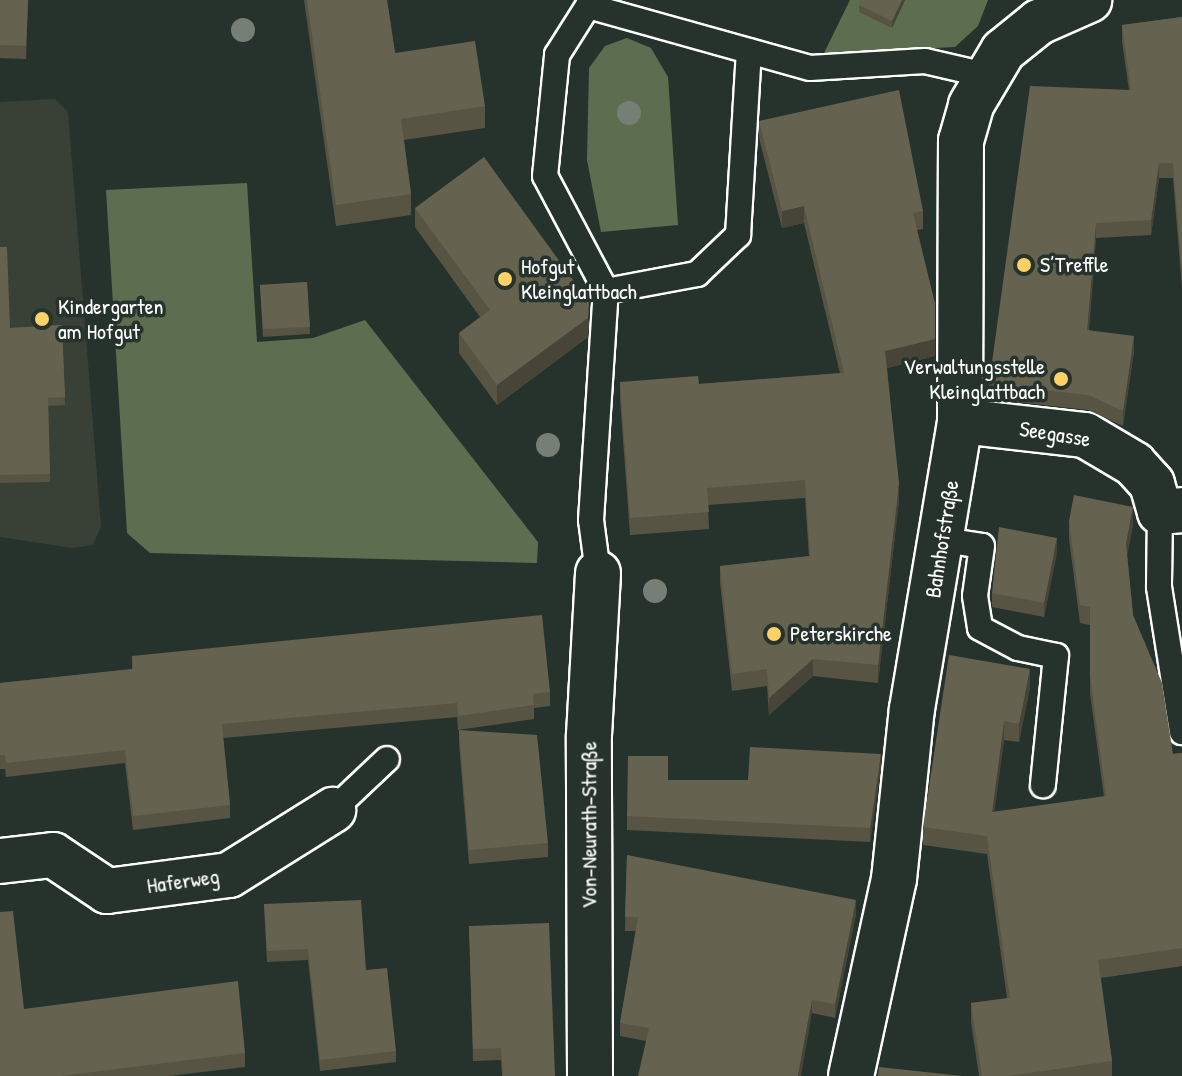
<!DOCTYPE html>
<html>
<head>
<meta charset="utf-8">
<style>
	body { margin:0 }
	#map { position:relative; width:1182px; height:1076px; overflow:hidden; background:#26332d; font-family:"Patrick Hand",sans-serif }
	div>[style] { position:absolute }
	.built>* { inset:0; background:#394137 }
	.green>* { inset:0; background:#5d6e50 }
	.roads { filter:drop-shadow(2px 0 #fff) drop-shadow(-2px 0 #fff) drop-shadow(0 2px #fff) drop-shadow(0 -2px #fff) }
	.lane>* { height:24px; margin:-12px; padding:0 12px; transform-origin:12px; border-radius:12px; background:#26332d }
	.street>* { height:44px; margin:-22px; padding:0 22px; transform-origin:22px; border-radius:22px; background:#26332d }
	.secondary>* { height:44px; margin:-22px; padding:0 22px; transform-origin:22px; border-radius:22px; background:#26332d }
	.trees>* { width:24px; height:24px; margin:-12px; border-radius:50%; background:#757f75 }
	.wall>* { inset:0; background:#575444 }
	.shaded-wall>* { inset:0; background:#474537 }
	.building>* { inset:0; background:#65624f }
	.dots>* { width:22px; height:22px; translate:-50% -50%; box-sizing:border-box; border:4px solid #26332d; border-radius:50% }
	span { translate:-50% -50%; white-space:nowrap; text-align:center; line-height:1.15; -webkit-text-stroke:7px #26332d; paint-order:stroke }
	.poi-label { font-size:22px; color:#fff }
	.left { translate:0 -50%; text-align:left }
	.right { translate:-100% -50%; text-align:right }
	.street-label { font-size:22px; color:#fff }
</style>
</head>
<body>
<div id="map">
	<div class="built">
		<div style="clip-path:polygon(55px 99px,68px 112px,101px 526px,93px 545px,73px 548px,0 537px,0 102px)"></div>
	</div>
	<div class="green">
		<div style="clip-path:polygon(850px 0,988px 0,978px 26px,955px 47px,824px 53px)"></div>
		<div style="clip-path:polygon(627px 38px,651px 48px,668px 77px,678px 225px,601px 232px,587px 160px,589px 68px,605px 46px)"></div>
		<div style="clip-path:polygon(247px 183px,257px 342px,313px 338px,365px 320px,538px 542px,537px 563px,150px 553px,127px 533px,106px 190px)"></div>
	</div>
	<div class="roads">
		<div class="lane">
			<div style="left:606px;top:291px;width:93px;rotate:-10.6deg"></div>
			<div style="left:697px;top:274px;width:57px;rotate:-43.6deg"></div>
			<div style="left:738px;top:235px;width:184px;rotate:-86.6deg"></div>
			<div style="left:1160px;top:512px;width:75px;rotate:90.8deg"></div>
			<div style="left:1159px;top:587px;width:147px;rotate:81deg"></div>
			<div style="left:944px;top:540px;width:38px;rotate:9deg"></div>
			<div style="left:982px;top:546px;width:50px;rotate:98deg"></div>
			<div style="left:975px;top:596px;width:32px;rotate:81deg"></div>
			<div style="left:980px;top:628px;width:43px;rotate:27.8deg"></div>
			<div style="left:1018px;top:648px;width:39px;rotate:12deg"></div>
			<div style="left:1056px;top:656px;width:130px;rotate:95.8deg"></div>
			<div style="left:598px;top:573px;width:53px;rotate:-97.5deg"></div>
			<div style="left:591px;top:520px;width:229px;rotate:-86.3deg"></div>
			<div style="left:606px;top:291px;width:130px;rotate:-117.9deg"></div>
			<div style="left:545px;top:176px;width:122px;rotate:-84.3deg"></div>
			<div style="left:557px;top:55px;width:58px;rotate:-57.7deg"></div>
			<div style="left:588px;top:6px;width:230px;rotate:15.6deg"></div>
			<div style="left:810px;top:68px;width:115px;rotate:-3.5deg"></div>
			<div style="left:925px;top:61px;width:62px;rotate:13.1deg"></div>
			<div style="left:333px;top:810px;width:74px;rotate:-43.4deg"></div>
		</div>
		<div class="street">
			<div style="left:960px;top:421px;width:126px;rotate:6.4deg"></div>
			<div style="left:1085px;top:435px;width:57px;rotate:30.6deg"></div>
			<div style="left:1134px;top:464px;width:27px;rotate:48deg"></div>
			<div style="left:1152px;top:484px;width:29px;rotate:74deg"></div>
			<div style="left:1160px;top:512px;width:22px;rotate:-5deg"></div>
			<div style="left:0;top:861px;width:53px;rotate:-6.5deg"></div>
			<div style="left:53px;top:855px;width:65px;rotate:33.7deg"></div>
			<div style="left:107px;top:891px;width:123px;rotate:-7.5deg"></div>
			<div style="left:229px;top:875px;width:123px;rotate:-32deg"></div>
			<div style="left:590px;top:1076px;width:341px;rotate:-90.2deg"></div>
			<div style="left:589px;top:735px;width:162px;rotate:-86.8deg"></div>
		</div>
		<div class="secondary">
			<div style="left:851px;top:1076px;width:202px;rotate:-77.7deg"></div>
			<div style="left:894px;top:879px;width:171px;rotate:-84deg"></div>
			<div style="left:912px;top:709px;width:292px;rotate:-80.5deg"></div>
			<div style="left:960px;top:421px;width:280px;rotate:-89.8deg"></div>
			<div style="left:961px;top:141px;width:37px;rotate:-74deg"></div>
			<div style="left:971px;top:105px;width:63px;rotate:-59.3deg"></div>
			<div style="left:1003px;top:51px;width:46px;rotate:-38.9deg"></div>
			<div style="left:1039px;top:22px;width:55px;rotate:-23.7deg"></div>
		</div>
	</div>
	<div class="trees">
		<div style="left:243px;top:30px"></div>
		<div style="left:629px;top:113px"></div>
		<div style="left:548px;top:445px"></div>
		<div style="left:655px;top:591px"></div>
	</div>
	<div class="wall">
		<div style="clip-path:polygon(0 0,28px 0,26px 59px,0 58px)"></div>
		<div style="clip-path:polygon(304px 0,387px 0,395px 53px,485px 106px,485px 128px,404px 140px,411px 194px,411px 215px,336px 226px)"></div>
		<div style="clip-path:polygon(905px 0,892px 28px,859px 12px,859px 5px)"></div>
		<div style="clip-path:polygon(1182px 17px,1182px 288px,1173px 178px,1159px 178px,1151px 235px,1096px 238px,1089px 330px,1134px 351px,1123px 426px,1088px 410px,989px 399px,989px 384px,1129px 90px,1122px 41px,1122px 25px)"></div>
		<div style="clip-path:polygon(759px 121px,923px 211px,923px 229px,917px 230px,935px 304px,935px 356px,887px 368px,899px 500px,878px 683px,813px 676px,769px 715px,767px 686px,732px 691px,720px 583px,720px 566px,809px 556px,805px 498px,708px 505px,709px 529px,630px 535px,620px 399px,620px 382px,699px 384px,840px 373px,804px 223px,782px 228px,759px 138px)"></div>
		<div style="clip-path:polygon(415px 208px,589px 322px,588px 337px,497px 405px,459px 353px,459px 333px,480px 317px,415px 227px)"></div>
		<div style="clip-path:polygon(0 247px,10px 328px,62px 325px,65px 405px,48px 406px,50px 482px,0 483px)"></div>
		<div style="clip-path:polygon(307px 282px,310px 334px,263px 337px,260px 285px)"></div>
		<div style="clip-path:polygon(1069px 521px,1133px 525px,1127px 555px,1133px 615px,1173px 754px,1182px 753px,1182px 966px,1101px 978px,1112px 1061px,1112px 1076px,979px 1076px,971px 1022px,971px 1003px,1007px 998px,987px 854px,923px 845px,923px 827px,1030px 687px,1019px 742px,1004px 740px,994px 812px,1104px 797px,1090px 693px,1090px 625px,1080px 623px,1069px 539px)"></div>
		<div style="clip-path:polygon(1057px 552px,1044px 617px,992px 607px,992px 593px)"></div>
		<div style="clip-path:polygon(132px 656px,550px 692px,550px 706px,534px 708px,534px 719px,458px 730px,457px 717px,223px 738px,230px 805px,230px 818px,133px 830px,125px 763px,6px 777px,5px 769px,0 769px,0 683px,132px 669px)"></div>
		<div style="clip-path:polygon(459px 730px,548px 843px,548px 857px,469px 864px,459px 744px)"></div>
		<div style="clip-path:polygon(881px 767px,870px 842px,627px 830px,627px 816px,668px 780px,748px 780px)"></div>
		<div style="clip-path:polygon(627px 855px,856px 914px,835px 1018px,812px 1013px,646px 1041px,620px 1036px,620px 1023px,636px 931px,625px 931px)"></div>
		<div style="clip-path:polygon(264px 904px,366px 970px,396px 1051px,396px 1062px,320px 1071px,308px 960px,267px 962px)"></div>
		<div style="clip-path:polygon(469px 926px,555px 1076px,502px 1076px,501px 1060px,473px 1061px)"></div>
		<div style="clip-path:polygon(24px 1009px,245px 1053px,245px 1067px,169px 1076px,0 1076px)"></div>
	</div>
	<div class="shaded-wall">
		<div style="clip-path:polygon(902px 0,905px 0,892px 28px,892px 21px)"></div>
		<div style="clip-path:polygon(1159px 163px,1159px 178px,1151px 235px,1151px 220px)"></div>
		<div style="clip-path:polygon(804px 206px,804px 223px,782px 228px,782px 211px)"></div>
		<div style="clip-path:polygon(1096px 223px,1096px 238px,1087px 345px,1087px 330px)"></div>
		<div style="clip-path:polygon(589px 302px,588px 337px,497px 405px,497px 385px)"></div>
		<div style="clip-path:polygon(1134px 336px,1134px 351px,1123px 426px,1123px 411px)"></div>
		<div style="clip-path:polygon(935px 339px,935px 356px,885px 368px,885px 351px)"></div>
		<div style="clip-path:polygon(899px 483px,899px 500px,878px 683px,878px 665px)"></div>
		<div style="clip-path:polygon(1133px 507px,1133px 525px,1126px 561px,1126px 543px)"></div>
		<div style="clip-path:polygon(1057px 538px,1057px 552px,1044px 617px,1044px 603px)"></div>
		<div style="clip-path:polygon(813px 659px,813px 676px,769px 715px,769px 698px)"></div>
		<div style="clip-path:polygon(1030px 669px,1030px 687px,1019px 742px,1019px 724px)"></div>
		<div style="clip-path:polygon(1004px 721px,1004px 740px,992px 831px,992px 812px)"></div>
		<div style="clip-path:polygon(881px 754px,881px 767px,870px 842px,870px 828px)"></div>
		<div style="clip-path:polygon(856px 900px,856px 914px,835px 1018px,835px 1004px)"></div>
		<div style="clip-path:polygon(812px 1000px,812px 1013px,801px 1076px,798px 1076px)"></div>
	</div>
	<div class="building">
		<div style="clip-path:polygon(0 0,28px 0,26px 46px,0 45px)"></div>
		<div style="clip-path:polygon(307px 0,387px 0,395px 53px,475px 41px,485px 106px,401px 119px,411px 194px,336px 205px)"></div>
		<div style="clip-path:polygon(861px 0,902px 0,892px 21px,859px 5px)"></div>
		<div style="clip-path:polygon(1182px 17px,1182px 273px,1173px 163px,1159px 163px,1151px 220px,1096px 223px,1087px 330px,1134px 336px,1123px 411px,1088px 395px,989px 384px,1030px 86px,1131px 90px,1122px 25px)"></div>
		<div style="clip-path:polygon(899px 90px,923px 211px,913px 213px,935px 304px,935px 339px,885px 351px,899px 483px,878px 665px,813px 659px,769px 698px,767px 669px,732px 674px,720px 566px,810px 556px,805px 480px,707px 488px,709px 512px,630px 518px,620px 382px,698px 376px,699px 384px,844px 373px,804px 206px,782px 211px,759px 121px)"></div>
		<div style="clip-path:polygon(484px 157px,589px 302px,588px 318px,497px 385px,459px 333px,490px 310px,415px 208px)"></div>
		<div style="clip-path:polygon(0 247px,7px 247px,10px 328px,62px 325px,65px 397px,48px 398px,50px 474px,0 475px)"></div>
		<div style="clip-path:polygon(307px 282px,310px 327px,263px 329px,260px 285px)"></div>
		<div style="clip-path:polygon(1074px 495px,1133px 507px,1126px 543px,1133px 615px,1162px 683px,1173px 754px,1182px 753px,1182px 948px,1098px 960px,1112px 1061px,1008px 1076px,982px 1076px,971px 1003px,1010px 998px,987px 836px,923px 827px,949px 655px,1030px 669px,1019px 724px,1004px 721px,992px 812px,1106px 796px,1090px 675px,1090px 607px,1080px 605px,1069px 521px)"></div>
		<div style="clip-path:polygon(999px 527px,1057px 538px,1044px 603px,992px 593px)"></div>
		<div style="clip-path:polygon(542px 615px,550px 692px,533px 694px,534px 705px,458px 716px,457px 703px,222px 724px,230px 805px,133px 816px,125px 750px,6px 763px,5px 755px,0 755px,0 683px,133px 669px,132px 656px)"></div>
		<div style="clip-path:polygon(459px 730px,537px 735px,548px 843px,469px 850px)"></div>
		<div style="clip-path:polygon(750px 747px,881px 754px,870px 828px,627px 816px,628px 756px,668px 756px,668px 780px,748px 780px)"></div>
		<div style="clip-path:polygon(627px 855px,856px 900px,835px 1004px,812px 1000px,798px 1076px,638px 1076px,649px 1028px,620px 1023px,638px 917px,625px 917px)"></div>
		<div style="clip-path:polygon(361px 900px,366px 970px,387px 968px,396px 1051px,320px 1060px,308px 949px,267px 951px,264px 904px)"></div>
		<div style="clip-path:polygon(13px 911px,24px 1009px,238px 981px,245px 1053px,61px 1076px,0 1076px,0 912px)"></div>
		<div style="clip-path:polygon(549px 923px,555px 1076px,503px 1076px,501px 1048px,473px 1049px,469px 926px)"></div>
		<div style="clip-path:polygon(879px 1067px,962px 1076px,878px 1076px)"></div>
	</div>
	<div class="dots">
		<div style="left:1024px;top:265px;background:#ffd166"></div>
		<div style="left:505px;top:279px;background:#ffd166"></div>
		<div style="left:42px;top:319px;background:#ffd166"></div>
		<div style="left:1061px;top:379px;background:#ffd166"></div>
		<div style="left:774px;top:634px;background:#ffd166"></div>
	</div>
	<div class="poi-label">
		<span class="left" style="left:1040px;top:265px">S’Treffle</span>
		<span class="left" style="left:521px;top:279px">Hofgut<br>Kleinglattbach</span>
		<span class="left" style="left:58px;top:319px">Kindergarten<br>am Hofgut</span>
		<span class="right" style="left:1045px;top:379px">Verwaltungsstelle<br>Kleinglattbach</span>
		<span class="left" style="left:790px;top:634px">Peterskirche</span>
	</div>
	<div class="street-label">
		<span style="left:1055px;top:434px;rotate:9deg">Seegasse</span>
		<span style="left:942px;top:539px;rotate:-81deg">Bahnhofstraße</span>
		<span style="left:589px;top:825px;rotate:-90deg">Von-Neurath-Straße</span>
		<span style="left:183px;top:881px;rotate:-8deg">Haferweg</span>
	</div>
</div>
</body>
</html>
